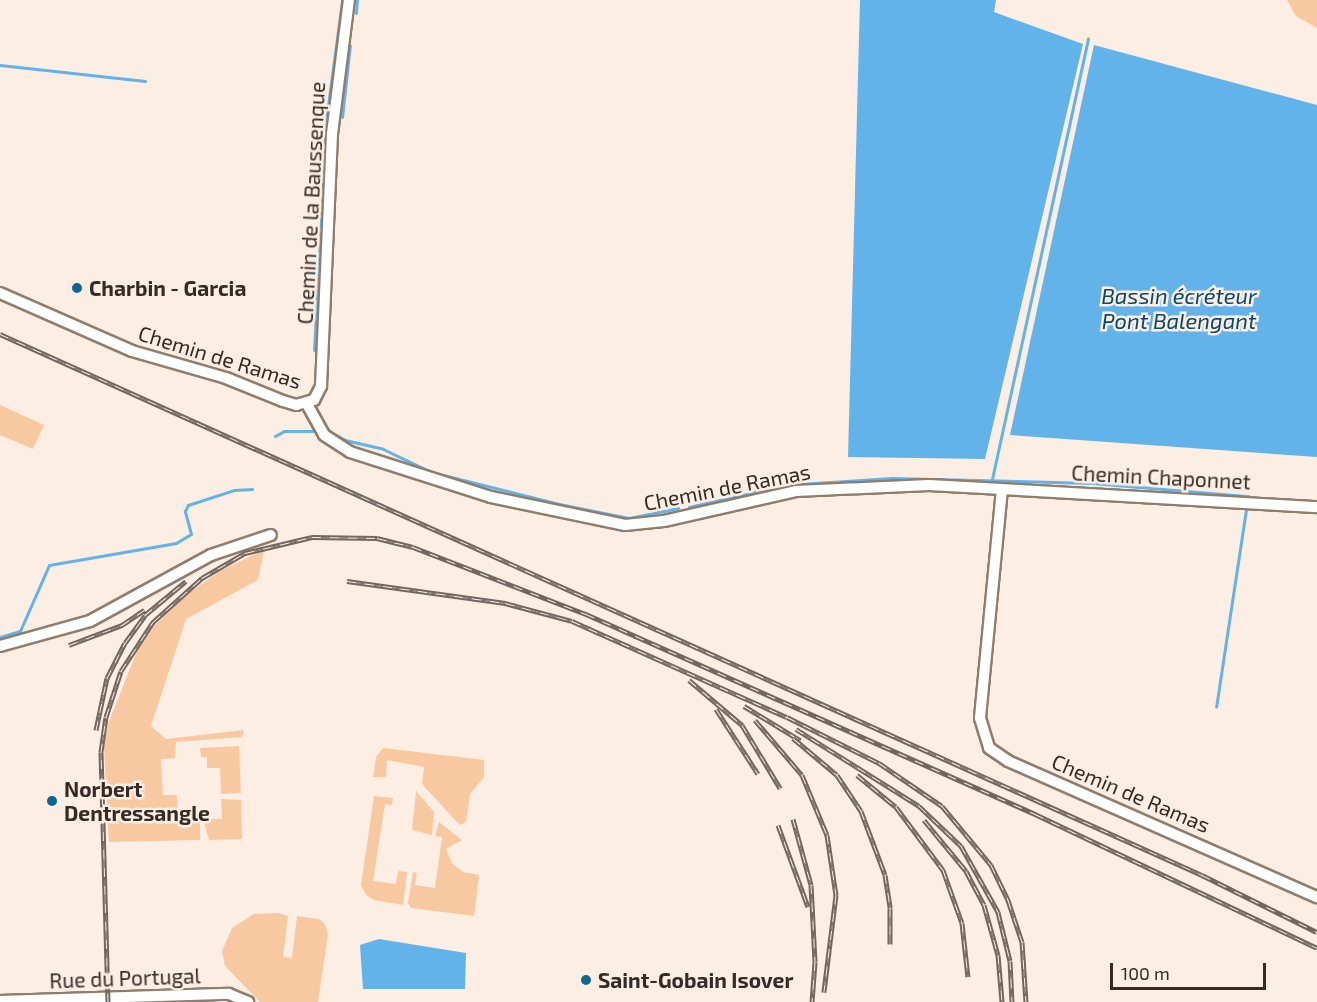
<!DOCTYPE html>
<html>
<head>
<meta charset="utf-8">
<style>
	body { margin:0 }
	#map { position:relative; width:1317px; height:1002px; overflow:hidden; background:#fceee3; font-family:"Exo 2",sans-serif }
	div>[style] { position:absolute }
	.green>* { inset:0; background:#f8c9a0 }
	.water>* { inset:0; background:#61b3ea }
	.stream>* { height:3px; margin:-1.5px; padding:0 1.5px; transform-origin:1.5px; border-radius:1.5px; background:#61b3ea }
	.roads { filter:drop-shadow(2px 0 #907d6c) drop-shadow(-2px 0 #907d6c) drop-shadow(0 2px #907d6c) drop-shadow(0 -2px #907d6c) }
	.minor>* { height:10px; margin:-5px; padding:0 5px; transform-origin:5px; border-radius:5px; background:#fff }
	.rail>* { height:5px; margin-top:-2.5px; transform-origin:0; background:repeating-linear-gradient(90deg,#fceee3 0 9px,#72675f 0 18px); box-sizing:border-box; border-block:2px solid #72675f }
	.dots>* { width:16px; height:16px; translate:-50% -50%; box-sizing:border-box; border:3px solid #fceee3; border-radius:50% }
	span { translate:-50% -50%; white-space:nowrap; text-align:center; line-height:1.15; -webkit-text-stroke:5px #fceee3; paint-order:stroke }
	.street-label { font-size:21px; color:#342b24 }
	.poi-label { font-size:21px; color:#342b24; font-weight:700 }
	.left { translate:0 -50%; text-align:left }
	.water-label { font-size:22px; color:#05496d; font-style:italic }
	.scale { position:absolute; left:1110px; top:963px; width:156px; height:27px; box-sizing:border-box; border:3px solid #342b24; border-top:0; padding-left:8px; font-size:18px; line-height:21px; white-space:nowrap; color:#342b24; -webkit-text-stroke:4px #fceee3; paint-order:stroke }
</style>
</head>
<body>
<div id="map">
	<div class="green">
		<div style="clip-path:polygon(1287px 0,1317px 0,1317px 28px,1296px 16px)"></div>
		<div style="clip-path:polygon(0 405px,44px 425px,33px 449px,0 435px)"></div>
		<div style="clip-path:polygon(264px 550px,258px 580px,186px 619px,151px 726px,166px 739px,244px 730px,242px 737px,176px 742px,175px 758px,161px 759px,163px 795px,177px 795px,178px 820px,200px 819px,200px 840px,109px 842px,104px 748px,108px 724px,137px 651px,154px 626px,182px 598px,220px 571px)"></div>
		<div style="clip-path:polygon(239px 746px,241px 793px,221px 794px,220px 768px,207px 768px,207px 757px,201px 757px,200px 748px)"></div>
		<div style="clip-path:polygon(383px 748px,484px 760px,484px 777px,470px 794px,466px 822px,460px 825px,455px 820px,422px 784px,424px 767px,387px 760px,386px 777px,373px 777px,376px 757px)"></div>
		<div style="clip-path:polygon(416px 791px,434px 812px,432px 835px,412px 830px)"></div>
		<div style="clip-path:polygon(374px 796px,393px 798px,392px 805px,385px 804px,373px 881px,396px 884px,398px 871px,407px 872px,403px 905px,374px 900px,366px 895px,361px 885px)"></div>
		<div style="clip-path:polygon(221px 799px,241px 800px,242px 839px,209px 840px,203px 819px,222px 819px)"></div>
		<div style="clip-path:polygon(439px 822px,462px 840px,446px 849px,452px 863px,463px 872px,479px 875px,474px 916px,411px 908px,408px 903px,413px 872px,417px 873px,415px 885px,435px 888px,442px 837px,435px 836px)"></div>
		<div style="clip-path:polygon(278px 913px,288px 916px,283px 957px,292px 958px,297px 916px,319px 919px,325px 924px,328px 934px,318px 1002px,260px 1002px,225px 966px,222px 951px,232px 928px,254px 914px)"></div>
	</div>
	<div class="water">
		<div style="clip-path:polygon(860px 0,996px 0,994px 12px,1083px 44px,985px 459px,848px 457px)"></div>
		<div style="clip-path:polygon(1094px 45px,1317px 105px,1317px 457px,1010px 435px)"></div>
		<div style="clip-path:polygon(379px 939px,466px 953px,465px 989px,363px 989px,360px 945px)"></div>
	</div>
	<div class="stream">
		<div style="left:356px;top:13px;width:13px;rotate:-86deg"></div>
		<div style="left:0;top:65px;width:146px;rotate:6.3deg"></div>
		<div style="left:342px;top:117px;width:72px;rotate:-83.7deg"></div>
		<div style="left:314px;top:350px;width:237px;rotate:-86.9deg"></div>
		<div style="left:327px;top:113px;width:114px;rotate:-82.4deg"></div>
		<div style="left:328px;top:431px;width:19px;rotate:28deg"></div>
		<div style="left:345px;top:440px;width:39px;rotate:13deg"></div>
		<div style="left:383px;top:449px;width:53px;rotate:25.6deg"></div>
		<div style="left:431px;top:472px;width:132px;rotate:14deg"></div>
		<div style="left:559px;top:504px;width:71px;rotate:11.3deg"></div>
		<div style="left:629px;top:518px;width:50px;rotate:-11.5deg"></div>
		<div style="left:275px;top:436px;width:10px;rotate:-29deg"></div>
		<div style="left:284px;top:431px;width:29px"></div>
		<div style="left:992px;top:479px;width:451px;rotate:-77.7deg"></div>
		<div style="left:689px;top:507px;width:98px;rotate:-12.9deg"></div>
		<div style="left:785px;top:485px;width:107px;rotate:-3.7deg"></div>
		<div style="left:892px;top:478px;width:200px;rotate:1.4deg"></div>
		<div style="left:1092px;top:483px;width:157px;rotate:4.8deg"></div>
		<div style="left:1248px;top:496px;width:213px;rotate:98.6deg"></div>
		<div style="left:0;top:637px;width:21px;rotate:-17deg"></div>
		<div style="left:20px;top:631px;width:72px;rotate:-66.3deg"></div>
		<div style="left:49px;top:565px;width:129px;rotate:-9.8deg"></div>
		<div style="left:176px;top:543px;width:17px;rotate:-31deg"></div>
		<div style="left:191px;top:534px;width:24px;rotate:-105deg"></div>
		<div style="left:185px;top:511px;width:7px;rotate:-63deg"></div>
		<div style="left:188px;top:505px;width:48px;rotate:-18.1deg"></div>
		<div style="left:234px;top:490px;width:18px;rotate:-3deg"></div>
	</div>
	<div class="roads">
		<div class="minor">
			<div style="left:0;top:293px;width:144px;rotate:23.7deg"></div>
			<div style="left:132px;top:351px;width:98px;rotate:16deg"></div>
			<div style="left:226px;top:378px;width:61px;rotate:22deg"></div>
			<div style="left:283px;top:401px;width:14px;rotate:17deg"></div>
			<div style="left:296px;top:405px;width:19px;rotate:-16deg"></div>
			<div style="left:314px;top:400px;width:16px;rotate:-63deg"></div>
			<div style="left:321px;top:386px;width:252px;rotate:-87.5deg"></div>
			<div style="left:332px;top:134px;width:135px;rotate:-82.8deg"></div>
			<div style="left:307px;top:404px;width:35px;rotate:61deg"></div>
			<div style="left:324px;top:435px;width:31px;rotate:33deg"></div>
			<div style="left:350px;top:452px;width:148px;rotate:17.7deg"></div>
			<div style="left:491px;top:497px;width:137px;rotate:11.8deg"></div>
			<div style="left:625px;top:525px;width:39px;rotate:-6deg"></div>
			<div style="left:664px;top:521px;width:135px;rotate:-12.8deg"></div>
			<div style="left:796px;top:491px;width:133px;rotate:-2.6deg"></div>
			<div style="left:929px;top:485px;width:73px;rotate:3.1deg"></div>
			<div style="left:1002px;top:489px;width:230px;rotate:95.5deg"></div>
			<div style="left:980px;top:718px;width:31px;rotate:73deg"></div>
			<div style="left:989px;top:748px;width:23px;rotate:34deg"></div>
			<div style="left:1008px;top:761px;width:338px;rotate:23.8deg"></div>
			<div style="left:1002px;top:489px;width:316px;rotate:3.3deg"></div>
			<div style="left:0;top:646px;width:93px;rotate:-15.5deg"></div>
			<div style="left:90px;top:621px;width:138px;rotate:-28.6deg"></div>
			<div style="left:211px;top:555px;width:63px;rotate:-18.4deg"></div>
			<div style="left:0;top:1001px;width:229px;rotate:-1.8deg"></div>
			<div style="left:229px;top:994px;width:21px;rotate:23deg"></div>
		</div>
	</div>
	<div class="rail">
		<div style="left:0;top:334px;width:1318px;rotate:24.23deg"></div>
		<div style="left:1202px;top:875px;width:128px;rotate:26.4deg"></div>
		<div style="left:347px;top:581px;width:160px;rotate:7.9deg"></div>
		<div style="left:505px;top:603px;width:69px;rotate:15deg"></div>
		<div style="left:572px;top:621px;width:235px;rotate:24.1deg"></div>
		<div style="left:787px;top:717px;width:103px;rotate:26.6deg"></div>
		<div style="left:879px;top:763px;width:76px;rotate:34.3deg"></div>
		<div style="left:942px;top:806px;width:77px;rotate:50.3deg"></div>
		<div style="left:991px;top:865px;width:39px;rotate:64deg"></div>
		<div style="left:1008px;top:900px;width:44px;rotate:71.6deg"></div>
		<div style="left:1022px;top:942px;width:60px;rotate:86.2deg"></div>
		<div style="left:69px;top:645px;width:57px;rotate:-20.7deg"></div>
		<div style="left:122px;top:625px;width:27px;rotate:-34deg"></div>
		<div style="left:689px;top:680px;width:70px;rotate:40.3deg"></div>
		<div style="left:742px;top:725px;width:74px;rotate:58.9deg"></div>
		<div style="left:744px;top:706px;width:66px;rotate:31.3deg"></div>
		<div style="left:716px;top:709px;width:77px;rotate:57.1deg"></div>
		<div style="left:755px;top:720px;width:72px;rotate:49.5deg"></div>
		<div style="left:802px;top:775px;width:65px;rotate:67.4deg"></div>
		<div style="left:827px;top:835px;width:61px;rotate:81.5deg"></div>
		<div style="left:836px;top:895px;width:98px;rotate:97.1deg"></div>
		<div style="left:796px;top:729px;width:145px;rotate:32deg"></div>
		<div style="left:919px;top:806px;width:58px;rotate:43.6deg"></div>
		<div style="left:961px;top:846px;width:76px;rotate:60.7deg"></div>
		<div style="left:998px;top:912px;width:50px;rotate:76.2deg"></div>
		<div style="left:1010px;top:961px;width:41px;rotate:87.2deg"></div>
		<div style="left:96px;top:730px;width:53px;rotate:-78.1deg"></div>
		<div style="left:107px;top:678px;width:39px;rotate:-63deg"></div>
		<div style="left:125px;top:643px;width:34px;rotate:-54deg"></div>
		<div style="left:145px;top:615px;width:53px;rotate:-39.7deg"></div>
		<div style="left:793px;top:738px;width:57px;rotate:40.1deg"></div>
		<div style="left:837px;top:775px;width:43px;rotate:56.3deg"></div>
		<div style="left:861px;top:811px;width:68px;rotate:69.4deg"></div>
		<div style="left:885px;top:875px;width:33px;rotate:81deg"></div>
		<div style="left:890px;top:908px;width:36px;rotate:90deg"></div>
		<div style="left:857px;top:775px;width:50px;rotate:39.4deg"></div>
		<div style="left:896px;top:807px;width:79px;rotate:53.3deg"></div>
		<div style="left:943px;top:870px;width:56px;rotate:70.3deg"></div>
		<div style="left:962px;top:923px;width:54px;rotate:83.7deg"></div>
		<div style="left:793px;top:819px;width:68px;rotate:74.7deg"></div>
		<div style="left:811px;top:885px;width:77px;rotate:87deg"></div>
		<div style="left:815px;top:962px;width:40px;rotate:94.3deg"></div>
		<div style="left:924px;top:820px;width:66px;rotate:50.5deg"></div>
		<div style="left:966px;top:871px;width:38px;rotate:62deg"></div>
		<div style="left:984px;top:905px;width:52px;rotate:74.4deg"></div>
		<div style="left:998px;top:955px;width:47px;rotate:85.1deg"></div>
		<div style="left:778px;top:825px;width:87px;rotate:69.9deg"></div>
		<div style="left:108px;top:1002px;width:250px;rotate:-91.6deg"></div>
		<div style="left:101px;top:752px;width:35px;rotate:-82deg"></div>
		<div style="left:106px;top:717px;width:48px;rotate:-71.9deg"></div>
		<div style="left:121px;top:671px;width:59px;rotate:-56.9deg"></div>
		<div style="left:153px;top:622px;width:66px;rotate:-41.9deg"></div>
		<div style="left:202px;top:578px;width:50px;rotate:-30.2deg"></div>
		<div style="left:245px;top:553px;width:69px;rotate:-13.4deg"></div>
		<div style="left:312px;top:537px;width:65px;rotate:0.9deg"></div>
		<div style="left:377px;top:538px;width:37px;rotate:14deg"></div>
		<div style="left:413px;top:547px;width:186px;rotate:21.2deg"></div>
		<div style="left:586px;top:614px;width:492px;rotate:24deg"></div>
		<div style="left:1035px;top:814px;width:312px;rotate:25.4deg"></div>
	</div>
	<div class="dots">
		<div style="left:77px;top:288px;background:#0b6696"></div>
		<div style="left:52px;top:801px;background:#0b6696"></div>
		<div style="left:586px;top:980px;background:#0b6696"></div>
	</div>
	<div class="street-label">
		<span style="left:311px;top:203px;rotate:-87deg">Chemin de la Baussenque</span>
		<span style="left:220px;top:357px;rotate:17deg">Chemin de Ramas</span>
		<span style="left:1161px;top:477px;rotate:3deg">Chemin Chaponnet</span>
		<span style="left:727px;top:487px;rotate:-11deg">Chemin de Ramas</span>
		<span style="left:1131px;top:793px;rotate:23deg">Chemin de Ramas</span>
		<span style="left:125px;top:978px;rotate:-2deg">Rue du Portugal</span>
	</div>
	<div class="poi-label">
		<span class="left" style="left:89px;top:288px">Charbin - Garcia</span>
		<span class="left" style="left:64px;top:801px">Norbert<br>Dentressangle</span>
		<span class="left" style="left:598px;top:980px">Saint-Gobain Isover</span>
	</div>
	<div class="water-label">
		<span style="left:1179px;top:308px">Bassin écréteur<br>Pont Balengant</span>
	</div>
	<div class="scale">100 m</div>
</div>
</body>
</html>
